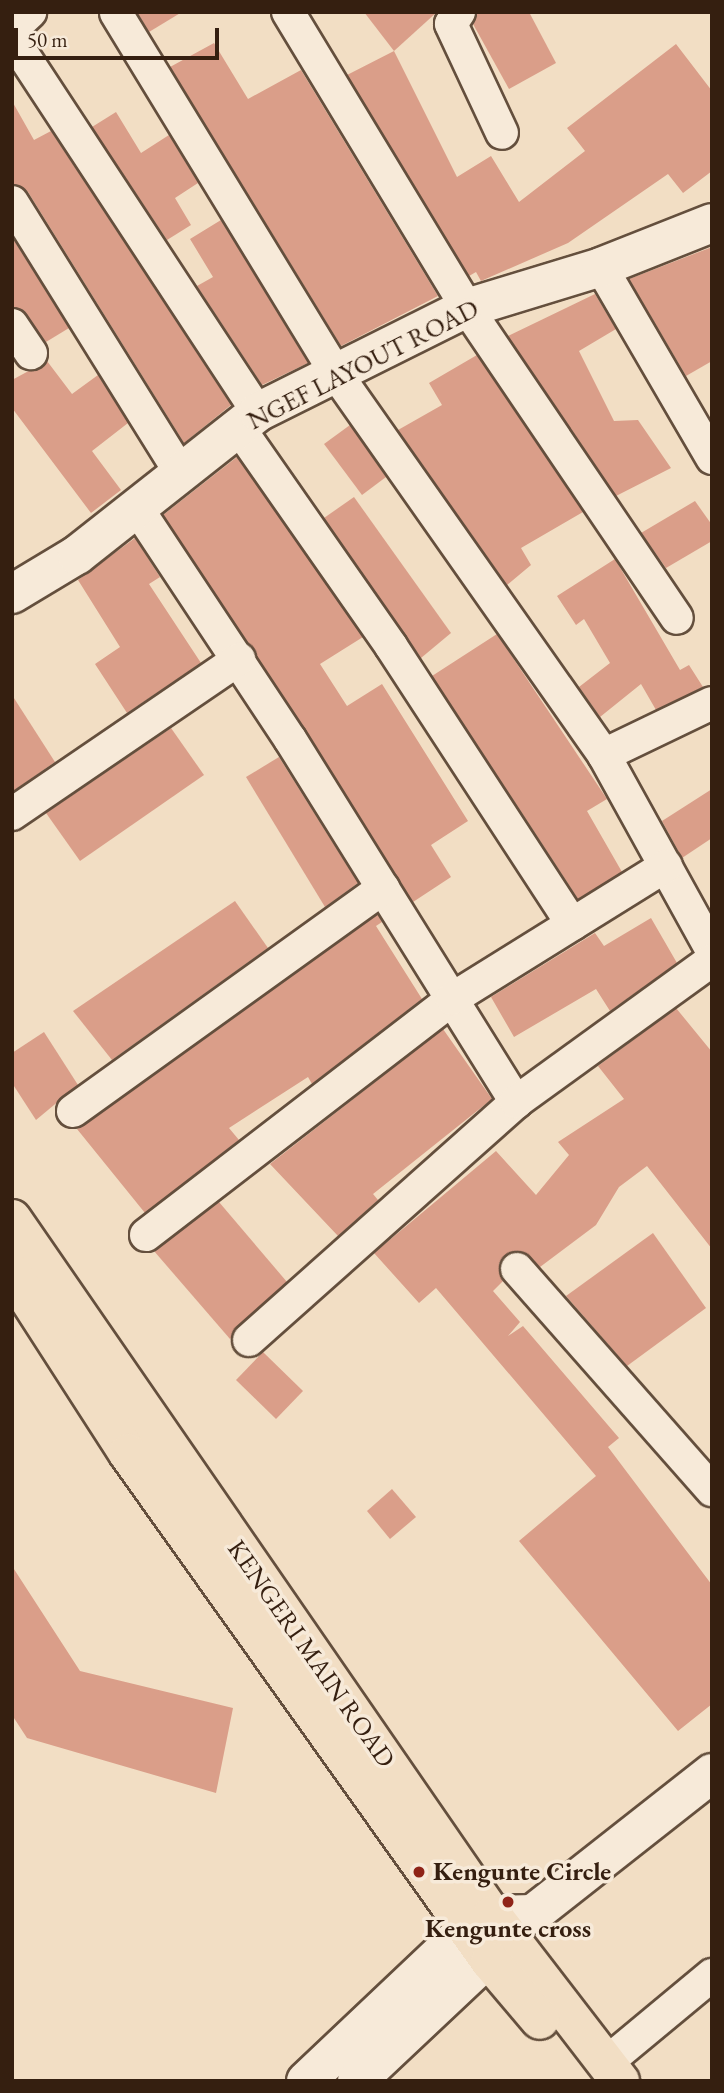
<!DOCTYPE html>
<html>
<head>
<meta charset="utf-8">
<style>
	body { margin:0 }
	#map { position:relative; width:724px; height:2093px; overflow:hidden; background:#f2dec4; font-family:"EB Garamond",serif }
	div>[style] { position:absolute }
	.building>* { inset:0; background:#da9e89 }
	.roads { filter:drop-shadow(2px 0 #644f3d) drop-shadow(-2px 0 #644f3d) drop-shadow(0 2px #644f3d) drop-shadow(0 -2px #644f3d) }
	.minor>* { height:32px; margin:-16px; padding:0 16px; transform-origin:16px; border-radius:16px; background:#f7ead9 }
	.tertiary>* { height:38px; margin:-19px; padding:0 19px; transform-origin:19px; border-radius:19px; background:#f7ead9 }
	.secondary>* { height:38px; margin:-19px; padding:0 19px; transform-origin:19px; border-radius:19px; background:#f7ead9 }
	.primary>* { height:38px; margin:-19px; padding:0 19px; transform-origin:19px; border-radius:19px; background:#f2dec4 }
	.dots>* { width:19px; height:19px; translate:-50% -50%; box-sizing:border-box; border:4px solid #f7ead9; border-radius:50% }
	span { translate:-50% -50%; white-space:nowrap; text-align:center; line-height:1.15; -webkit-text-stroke:7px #f7ead9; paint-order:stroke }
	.street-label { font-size:26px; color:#351f10 }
	.poi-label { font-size:26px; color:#351f10; font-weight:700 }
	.left { translate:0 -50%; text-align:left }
	.frame { position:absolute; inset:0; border:14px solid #351f10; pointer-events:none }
	.scale { position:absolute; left:14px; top:28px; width:205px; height:32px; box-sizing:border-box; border:4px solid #351f10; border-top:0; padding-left:9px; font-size:21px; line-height:24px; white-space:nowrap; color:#351f10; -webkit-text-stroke:5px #f7ead9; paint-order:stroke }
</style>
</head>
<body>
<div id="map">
	<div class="building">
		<div style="clip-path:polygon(137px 12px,182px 12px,149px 32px)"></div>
		<div style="clip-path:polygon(364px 12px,437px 12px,394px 51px)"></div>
		<div style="clip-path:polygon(477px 12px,529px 12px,556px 63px,509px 89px,473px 24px)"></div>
		<div style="clip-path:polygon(214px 43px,248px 99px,301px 70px,438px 296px,341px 346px,170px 67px)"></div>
		<div style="clip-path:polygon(676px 44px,712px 91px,712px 171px,683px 193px,668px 174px,568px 243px,481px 281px,476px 272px,469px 276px,347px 75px,394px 51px,457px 177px,491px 156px,519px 202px,585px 151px,567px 128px)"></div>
		<div style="clip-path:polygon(12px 101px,34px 140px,51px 131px,231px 405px,184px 443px,28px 192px,12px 184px)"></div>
		<div style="clip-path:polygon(116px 112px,141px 153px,169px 135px,198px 183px,175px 198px,191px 225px,167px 240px,92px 127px)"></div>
		<div style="clip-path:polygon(221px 220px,308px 363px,262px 385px,197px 286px,213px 277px,190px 239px)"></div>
		<div style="clip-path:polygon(12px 237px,69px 328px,46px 342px,12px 305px)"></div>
		<div style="clip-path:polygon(712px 247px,712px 361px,686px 376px,629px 279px)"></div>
		<div style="clip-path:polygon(595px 294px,616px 329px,579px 351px,614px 421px,638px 420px,671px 468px,616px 496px,508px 336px)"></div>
		<div style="clip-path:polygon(477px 355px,583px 512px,521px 548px,531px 565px,507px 585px,398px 430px,442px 405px,429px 383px)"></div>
		<div style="clip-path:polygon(47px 361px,72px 394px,98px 375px,128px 423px,92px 451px,121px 490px,91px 513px,12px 408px,12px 380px)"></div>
		<div style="clip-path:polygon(350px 425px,386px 477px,362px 495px,324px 444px)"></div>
		<div style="clip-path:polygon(237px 457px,363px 637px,320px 664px,347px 706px,382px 684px,468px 821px,431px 845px,451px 877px,413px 902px,163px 515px)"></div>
		<div style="clip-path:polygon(354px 497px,451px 633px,421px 658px,324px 518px)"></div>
		<div style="clip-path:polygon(695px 501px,712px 525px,712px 541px,666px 568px,641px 533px)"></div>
		<div style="clip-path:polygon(135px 538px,160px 577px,149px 584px,201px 663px,127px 713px,95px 664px,120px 647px,78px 580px)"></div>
		<div style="clip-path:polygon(615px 559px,680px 670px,689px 665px,703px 687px,656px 710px,641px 684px,600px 717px,579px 687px,610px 663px,584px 619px,576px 625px,557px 596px)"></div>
		<div style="clip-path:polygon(497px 634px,607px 799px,587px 811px,622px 872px,578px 899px,432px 676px)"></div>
		<div style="clip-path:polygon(12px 695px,55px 762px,12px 792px)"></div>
		<div style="clip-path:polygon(171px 728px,204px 775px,80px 861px,46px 813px)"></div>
		<div style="clip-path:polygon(279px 757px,358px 883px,325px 907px,246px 777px)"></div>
		<div style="clip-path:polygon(712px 789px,712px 838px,682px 858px,662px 821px)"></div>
		<div style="clip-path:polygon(235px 901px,268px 948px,112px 1060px,73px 1011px)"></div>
		<div style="clip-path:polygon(378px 914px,382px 922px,376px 926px,422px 999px,312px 1084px,308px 1077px,229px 1128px,239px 1140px,145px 1213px,77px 1129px)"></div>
		<div style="clip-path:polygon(651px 918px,677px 963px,610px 1011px,596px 989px,514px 1037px,491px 997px,595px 933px,604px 946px)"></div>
		<div style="clip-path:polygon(676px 1008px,712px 1052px,712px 1249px,647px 1166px,619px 1187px,596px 1225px,540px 1267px,523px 1252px,505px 1255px,499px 1264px,503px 1281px,493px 1291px,520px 1322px,508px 1336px,523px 1326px,619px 1438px,608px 1447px,712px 1585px,712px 1704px,678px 1731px,519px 1541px,596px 1476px,436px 1288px,419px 1303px,374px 1253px,496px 1151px,536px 1195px,569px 1155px,558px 1142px,624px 1099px,598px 1066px)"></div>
		<div style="clip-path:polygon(443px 1029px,492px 1099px,373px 1194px,378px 1200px,338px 1236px,270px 1164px)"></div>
		<div style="clip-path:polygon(44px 1032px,78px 1085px,36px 1120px,12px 1083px,12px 1053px)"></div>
		<div style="clip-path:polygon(219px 1202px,287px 1282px,230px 1339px,154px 1251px)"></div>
		<div style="clip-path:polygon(653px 1233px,706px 1308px,627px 1366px,566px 1296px)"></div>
		<div style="clip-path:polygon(263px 1352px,303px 1391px,276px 1419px,236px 1380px)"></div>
		<div style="clip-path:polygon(392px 1489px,416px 1517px,390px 1539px,367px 1511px)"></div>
		<div style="clip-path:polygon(12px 1566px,80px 1671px,233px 1708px,216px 1793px,27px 1738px,12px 1715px)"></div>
	</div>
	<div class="roads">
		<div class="minor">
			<div style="left:288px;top:12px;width:346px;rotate:58.8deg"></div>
			<div style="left:467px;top:308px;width:374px;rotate:55.9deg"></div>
			<div style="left:459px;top:12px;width:14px;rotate:124deg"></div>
			<div style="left:451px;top:24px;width:120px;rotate:64.9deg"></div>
			<div style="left:116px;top:13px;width:424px;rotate:58.6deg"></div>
			<div style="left:337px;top:375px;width:464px;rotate:54.9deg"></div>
			<div style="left:12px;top:29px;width:25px;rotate:-43deg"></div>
			<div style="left:12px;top:38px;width:448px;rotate:56.7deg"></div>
			<div style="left:12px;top:202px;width:319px;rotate:58.1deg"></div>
			<div style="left:601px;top:267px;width:221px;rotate:59.8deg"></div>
			<div style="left:12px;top:325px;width:34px;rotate:56deg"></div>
			<div style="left:239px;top:428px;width:266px;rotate:55.1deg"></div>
			<div style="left:391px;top:646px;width:332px;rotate:56.9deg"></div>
			<div style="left:137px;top:508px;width:277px;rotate:56.5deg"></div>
			<div style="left:290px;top:739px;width:428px;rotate:58.1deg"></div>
			<div style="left:712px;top:703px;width:120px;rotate:154.3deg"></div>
			<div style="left:604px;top:755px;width:224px;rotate:61.1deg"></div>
			<div style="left:12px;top:814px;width:275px;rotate:-34.3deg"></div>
			<div style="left:73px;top:1111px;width:382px;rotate:-35.7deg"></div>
			<div style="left:146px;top:1235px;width:386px;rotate:-37.6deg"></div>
			<div style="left:452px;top:999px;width:252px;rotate:-31.9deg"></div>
			<div style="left:517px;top:1269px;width:295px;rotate:48.6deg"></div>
			<div style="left:249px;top:1340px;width:358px;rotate:-41.7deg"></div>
			<div style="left:516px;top:1102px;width:242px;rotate:-35.9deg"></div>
			<div style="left:606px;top:2063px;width:138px;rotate:-39.7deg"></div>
		</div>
		<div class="tertiary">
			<div style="left:12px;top:594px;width:76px;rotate:-31deg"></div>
			<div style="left:77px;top:555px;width:231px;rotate:-38.3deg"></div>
			<div style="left:258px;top:412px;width:233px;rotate:-26.5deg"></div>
			<div style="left:467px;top:308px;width:140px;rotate:-17deg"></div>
			<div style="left:601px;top:267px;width:119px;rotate:-21.6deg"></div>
			<div style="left:533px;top:1914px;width:228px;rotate:-38.2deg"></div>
		</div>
		<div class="secondary">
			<div style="left:306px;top:2081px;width:224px;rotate:-43.4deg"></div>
			<div style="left:469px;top:1927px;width:26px;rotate:-28deg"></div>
			<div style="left:492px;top:1915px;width:41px;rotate:-1.4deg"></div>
			<div style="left:357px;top:2081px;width:212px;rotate:-43.3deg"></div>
		</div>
		<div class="primary">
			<div style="left:12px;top:1219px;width:845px;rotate:55.41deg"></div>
			<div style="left:492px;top:1915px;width:210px;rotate:52.4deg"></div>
			<div style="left:12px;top:1273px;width:214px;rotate:57.2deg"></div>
			<div style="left:128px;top:1453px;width:624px;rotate:54.53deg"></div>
			<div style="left:490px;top:1961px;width:77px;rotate:49.7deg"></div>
		</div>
	</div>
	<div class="dots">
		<div style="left:419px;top:1872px;background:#8f2418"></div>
		<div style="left:508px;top:1902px;background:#8f2418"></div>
	</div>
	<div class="street-label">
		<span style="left:363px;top:365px;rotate:-27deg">NGEF LAYOUT ROAD</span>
		<span style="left:311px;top:1654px;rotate:55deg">KENGERI MAIN ROAD</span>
	</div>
	<div class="poi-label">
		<span class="left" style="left:433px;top:1872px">Kengunte Circle</span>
		<span style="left:508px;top:1929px">Kengunte cross</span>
	</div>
	<div class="frame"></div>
	<div class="scale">50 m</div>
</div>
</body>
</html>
